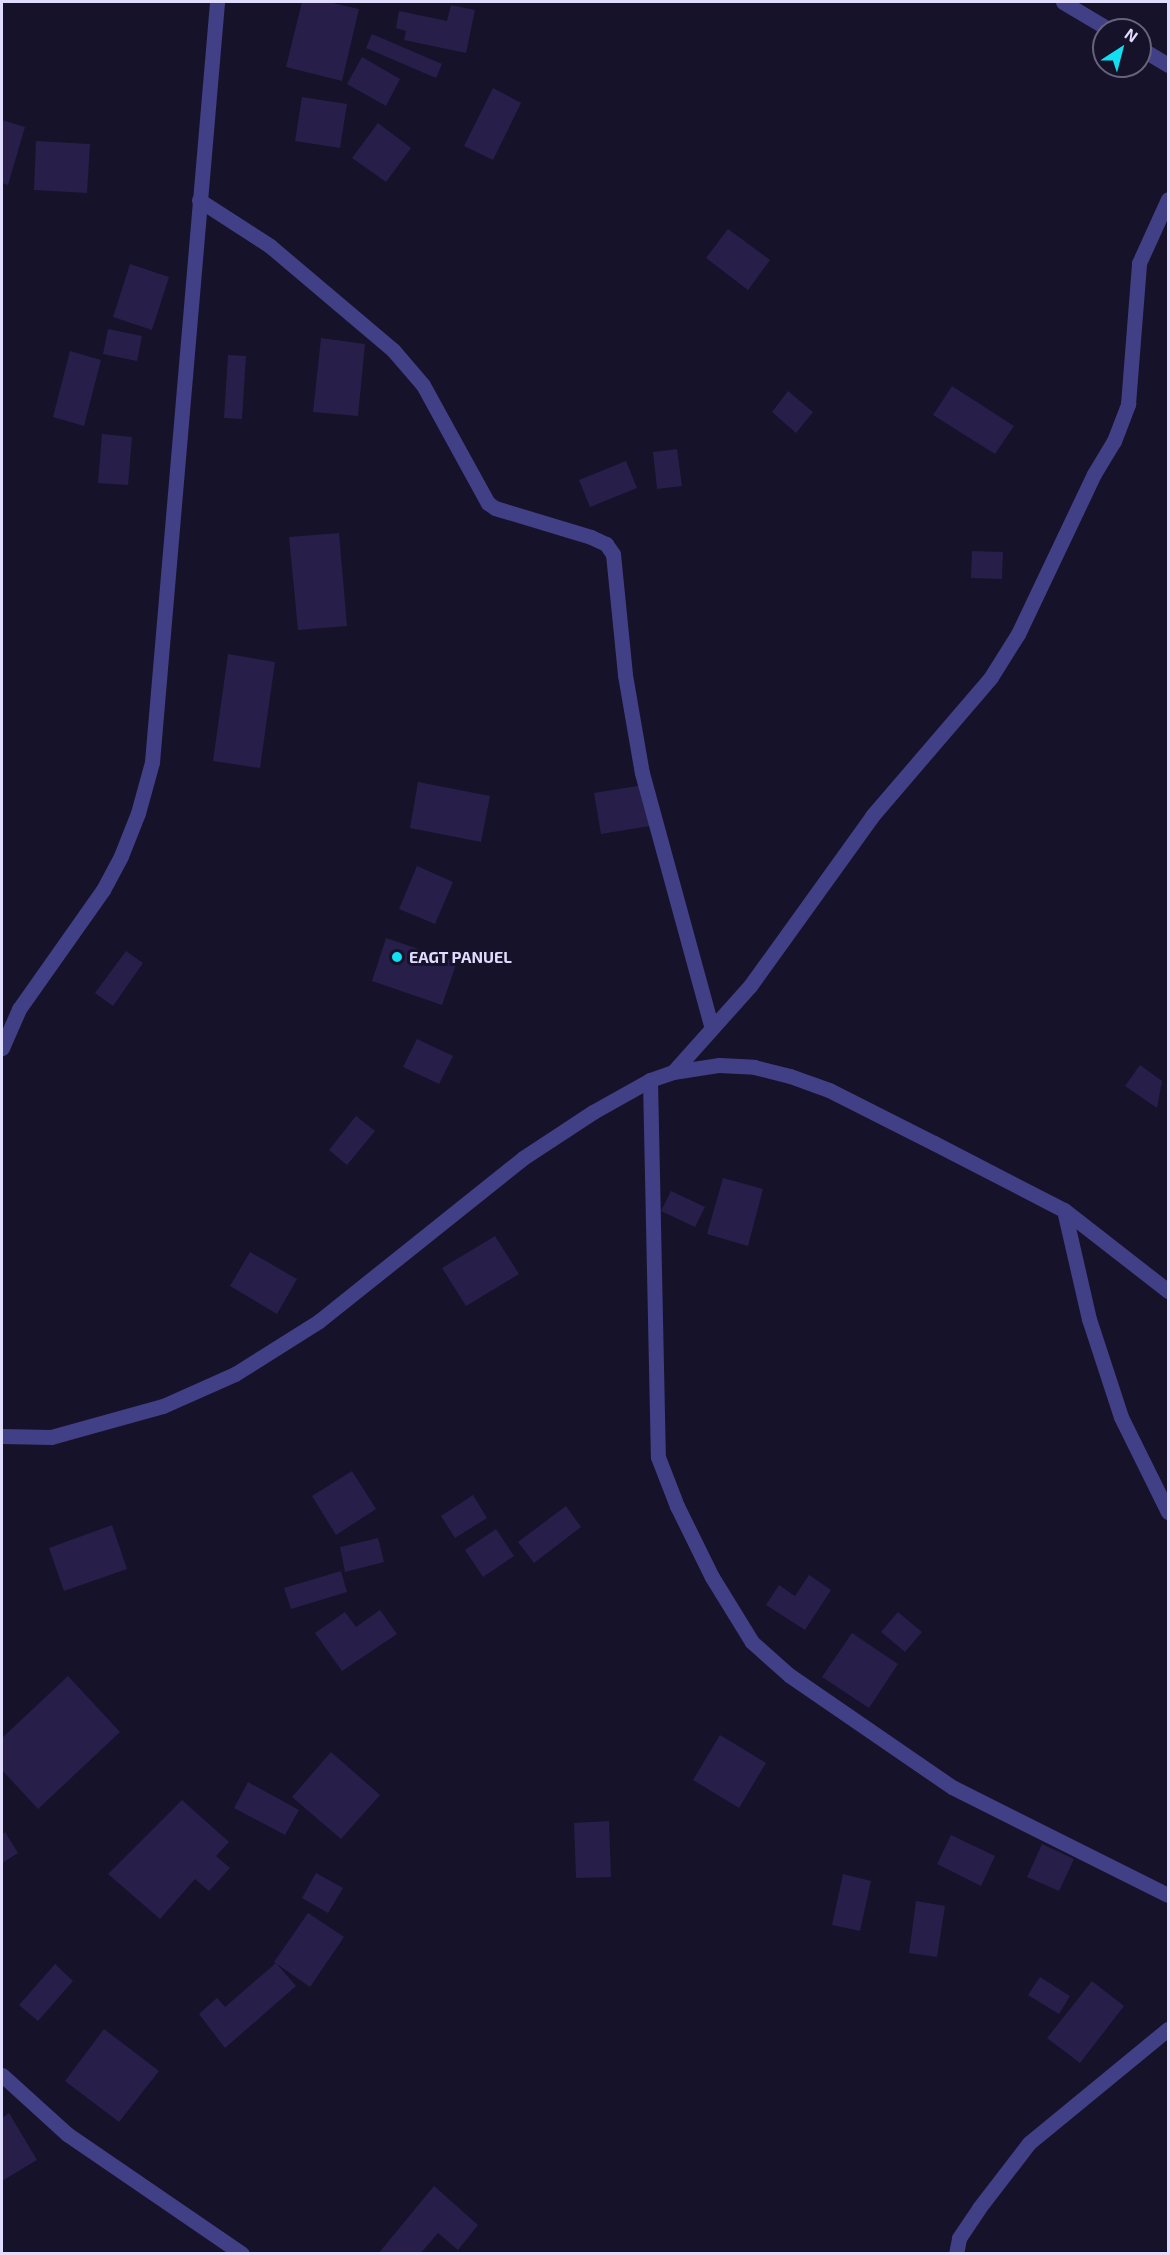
<!DOCTYPE html>
<html>
<head>
<meta charset="utf-8">
<style>
	body { margin:0 }
	#map { position:relative; width:1170px; height:2255px; overflow:hidden; background:#161229; font-family:"Exo 2",sans-serif }
	div>[style] { position:absolute }
	.building>* { inset:0; background:#271f49 }
	.minor>* { height:15px; margin:-7.5px; padding:0 7.5px; transform-origin:7.5px; border-radius:7.5px; background:#413f86 }
	.dots>* { width:16px; height:16px; translate:-50% -50%; box-sizing:border-box; border:3px solid #161229; border-radius:50% }
	span { translate:-50% -50%; white-space:nowrap; text-align:center; line-height:1.15; -webkit-text-stroke:6px #161229; paint-order:stroke }
	.poi-label { font-size:16px; color:#dfdcfd; font-weight:700 }
	.left { translate:0 -50%; text-align:left }
	.frame { position:absolute; inset:0; border:3px solid #dfdcfd; pointer-events:none }
	.north { position:absolute; left:1092px; top:18px; width:60px; height:60px; box-sizing:border-box; background:#161229; border:2px solid #66637e; border-radius:50%; rotate:36deg; font-size:16px; font-weight:700; line-height:24px; text-align:center; color:#dfdcfd }
	.north::after { content:''; display:block; margin:auto; width:21px; height:27px; background:#11e0f3; clip-path:polygon(50% 0,100% 100%,50% 72%,0 100%) }
</style>
</head>
<body>
<div id="map">
	<div class="building">
		<div style="clip-path:polygon(302px 2px,328px 2px,359px 9px,342px 81px,286px 67px)"></div>
		<div style="clip-path:polygon(451px 5px,475px 10px,466px 53px,404px 40px,406px 31px,396px 28px,399px 11px,447px 21px)"></div>
		<div style="clip-path:polygon(372px 34px,442px 64px,436px 78px,366px 48px)"></div>
		<div style="clip-path:polygon(362px 57px,400px 79px,386px 106px,347px 84px)"></div>
		<div style="clip-path:polygon(493px 88px,521px 103px,493px 160px,464px 146px)"></div>
		<div style="clip-path:polygon(302px 97px,347px 104px,340px 148px,295px 141px)"></div>
		<div style="clip-path:polygon(2px 120px,25px 127px,8px 185px,2px 183px)"></div>
		<div style="clip-path:polygon(378px 123px,411px 148px,386px 182px,352px 158px)"></div>
		<div style="clip-path:polygon(36px 141px,90px 144px,87px 193px,34px 190px)"></div>
		<div style="clip-path:polygon(728px 229px,770px 260px,748px 290px,706px 258px)"></div>
		<div style="clip-path:polygon(130px 264px,169px 277px,152px 330px,113px 317px)"></div>
		<div style="clip-path:polygon(108px 329px,142px 336px,137px 361px,103px 354px)"></div>
		<div style="clip-path:polygon(321px 338px,365px 344px,358px 416px,313px 412px)"></div>
		<div style="clip-path:polygon(70px 351px,101px 360px,84px 426px,53px 417px)"></div>
		<div style="clip-path:polygon(228px 355px,246px 356px,242px 419px,224px 418px)"></div>
		<div style="clip-path:polygon(952px 386px,1014px 426px,995px 454px,933px 415px)"></div>
		<div style="clip-path:polygon(788px 391px,813px 412px,796px 433px,772px 412px)"></div>
		<div style="clip-path:polygon(102px 434px,132px 437px,128px 485px,98px 483px)"></div>
		<div style="clip-path:polygon(677px 449px,682px 486px,657px 489px,653px 452px)"></div>
		<div style="clip-path:polygon(626px 461px,637px 488px,590px 507px,579px 480px)"></div>
		<div style="clip-path:polygon(339px 533px,347px 626px,298px 630px,289px 537px)"></div>
		<div style="clip-path:polygon(972px 551px,1003px 552px,1002px 579px,971px 578px)"></div>
		<div style="clip-path:polygon(228px 654px,275px 662px,260px 768px,213px 761px)"></div>
		<div style="clip-path:polygon(418px 782px,490px 796px,481px 842px,410px 828px)"></div>
		<div style="clip-path:polygon(643px 785px,650px 826px,601px 834px,594px 793px)"></div>
		<div style="clip-path:polygon(417px 866px,453px 882px,435px 924px,399px 909px)"></div>
		<div style="clip-path:polygon(386px 938px,457px 962px,442px 1005px,372px 981px)"></div>
		<div style="clip-path:polygon(126px 951px,143px 963px,113px 1006px,95px 993px)"></div>
		<div style="clip-path:polygon(417px 1039px,453px 1056px,439px 1084px,403px 1067px)"></div>
		<div style="clip-path:polygon(1140px 1065px,1162px 1081px,1157px 1108px,1125px 1086px)"></div>
		<div style="clip-path:polygon(356px 1116px,375px 1131px,347px 1165px,329px 1150px)"></div>
		<div style="clip-path:polygon(723px 1178px,763px 1189px,748px 1246px,707px 1234px)"></div>
		<div style="clip-path:polygon(671px 1191px,705px 1207px,695px 1227px,661px 1211px)"></div>
		<div style="clip-path:polygon(495px 1236px,519px 1274px,466px 1306px,442px 1268px)"></div>
		<div style="clip-path:polygon(250px 1252px,297px 1279px,277px 1314px,230px 1286px)"></div>
		<div style="clip-path:polygon(352px 1471px,376px 1509px,336px 1535px,312px 1496px)"></div>
		<div style="clip-path:polygon(473px 1495px,487px 1518px,455px 1538px,441px 1516px)"></div>
		<div style="clip-path:polygon(566px 1506px,581px 1527px,534px 1563px,518px 1542px)"></div>
		<div style="clip-path:polygon(112px 1525px,127px 1569px,64px 1591px,49px 1548px)"></div>
		<div style="clip-path:polygon(496px 1529px,514px 1556px,483px 1577px,465px 1550px)"></div>
		<div style="clip-path:polygon(378px 1538px,384px 1562px,345px 1572px,340px 1547px)"></div>
		<div style="clip-path:polygon(341px 1571px,347px 1592px,291px 1609px,284px 1588px)"></div>
		<div style="clip-path:polygon(809px 1575px,831px 1590px,805px 1630px,766px 1605px,779px 1585px,795px 1596px)"></div>
		<div style="clip-path:polygon(380px 1610px,397px 1634px,342px 1671px,315px 1633px,345px 1612px,356px 1627px)"></div>
		<div style="clip-path:polygon(898px 1612px,922px 1632px,905px 1652px,881px 1632px)"></div>
		<div style="clip-path:polygon(852px 1633px,898px 1664px,869px 1708px,822px 1677px)"></div>
		<div style="clip-path:polygon(68px 1676px,120px 1732px,38px 1809px,2px 1770px,2px 1738px)"></div>
		<div style="clip-path:polygon(720px 1735px,766px 1763px,739px 1808px,693px 1780px)"></div>
		<div style="clip-path:polygon(331px 1752px,380px 1795px,341px 1839px,292px 1797px)"></div>
		<div style="clip-path:polygon(248px 1782px,299px 1810px,285px 1835px,234px 1808px)"></div>
		<div style="clip-path:polygon(182px 1800px,229px 1842px,216px 1856px,230px 1868px,209px 1891px,195px 1879px,160px 1919px,108px 1874px)"></div>
		<div style="clip-path:polygon(609px 1821px,611px 1877px,576px 1878px,574px 1823px)"></div>
		<div style="clip-path:polygon(5px 1832px,18px 1853px,2px 1863px,2px 1835px)"></div>
		<div style="clip-path:polygon(951px 1835px,995px 1856px,981px 1886px,937px 1864px)"></div>
		<div style="clip-path:polygon(1042px 1844px,1074px 1859px,1059px 1891px,1027px 1877px)"></div>
		<div style="clip-path:polygon(316px 1873px,343px 1888px,328px 1913px,302px 1898px)"></div>
		<div style="clip-path:polygon(843px 1874px,871px 1881px,860px 1931px,832px 1925px)"></div>
		<div style="clip-path:polygon(916px 1901px,945px 1906px,937px 1957px,909px 1953px)"></div>
		<div style="clip-path:polygon(308px 1913px,344px 1937px,310px 1987px,274px 1962px)"></div>
		<div style="clip-path:polygon(276px 1963px,296px 1986px,225px 2048px,199px 2014px,217px 1998px,225px 2007px)"></div>
		<div style="clip-path:polygon(55px 1964px,73px 1981px,38px 2021px,19px 2005px)"></div>
		<div style="clip-path:polygon(1040px 1977px,1070px 1996px,1059px 2014px,1028px 1995px)"></div>
		<div style="clip-path:polygon(1092px 1981px,1124px 2006px,1080px 2063px,1047px 2038px)"></div>
		<div style="clip-path:polygon(104px 2029px,159px 2071px,119px 2122px,65px 2081px)"></div>
		<div style="clip-path:polygon(9px 2113px,37px 2160px,2px 2181px,2px 2118px)"></div>
		<div style="clip-path:polygon(434px 2186px,478px 2225px,458px 2250px,438px 2233px,420px 2254px,378px 2254px)"></div>
	</div>
	<div class="minor">
		<div style="left:1063px;top:2px;width:55px;rotate:30.8deg"></div>
		<div style="left:1140px;top:48px;width:33px;rotate:31deg"></div>
		<div style="left:199px;top:200px;width:85px;rotate:32.9deg"></div>
		<div style="left:270px;top:246px;width:161px;rotate:40.2deg"></div>
		<div style="left:393px;top:350px;width:46px;rotate:49.4deg"></div>
		<div style="left:423px;top:385px;width:135px;rotate:61.2deg"></div>
		<div style="left:488px;top:503px;width:9px;rotate:36deg"></div>
		<div style="left:495px;top:508px;width:100px;rotate:16.8deg"></div>
		<div style="left:591px;top:537px;width:17px;rotate:25deg"></div>
		<div style="left:606px;top:544px;width:12px;rotate:55deg"></div>
		<div style="left:613px;top:554px;width:122px;rotate:84.3deg"></div>
		<div style="left:625px;top:675px;width:99px;rotate:80.2deg"></div>
		<div style="left:642px;top:773px;width:262px;rotate:74.7deg"></div>
		<div style="left:2px;top:1048px;width:43px;rotate:-66.4deg"></div>
		<div style="left:19px;top:1009px;width:146px;rotate:-54.8deg"></div>
		<div style="left:103px;top:890px;width:38px;rotate:-62deg"></div>
		<div style="left:121px;top:856px;width:46px;rotate:-68.4deg"></div>
		<div style="left:138px;top:813px;width:53px;rotate:-74.6deg"></div>
		<div style="left:152px;top:762px;width:763px;rotate:-85.11deg"></div>
		<div style="left:673px;top:1072px;width:115px;rotate:-48.2deg"></div>
		<div style="left:750px;top:986px;width:209px;rotate:-54.3deg"></div>
		<div style="left:872px;top:816px;width:183px;rotate:-49.4deg"></div>
		<div style="left:991px;top:677px;width:51px;rotate:-57.9deg"></div>
		<div style="left:1018px;top:634px;width:177px;rotate:-64.6deg"></div>
		<div style="left:1094px;top:474px;width:39px;rotate:-59deg"></div>
		<div style="left:1114px;top:441px;width:40px;rotate:-69deg"></div>
		<div style="left:1128px;top:404px;width:141px;rotate:-85.5deg"></div>
		<div style="left:1139px;top:263px;width:70px;rotate:-65.6deg"></div>
		<div style="left:650px;top:1080px;width:377px;rotate:88.8deg"></div>
		<div style="left:658px;top:1457px;width:53px;rotate:68.8deg"></div>
		<div style="left:677px;top:1506px;width:79px;rotate:63.8deg"></div>
		<div style="left:712px;top:1577px;width:76px;rotate:58.4deg"></div>
		<div style="left:752px;top:1642px;width:50px;rotate:41.7deg"></div>
		<div style="left:789px;top:1675px;width:198px;rotate:34.5deg"></div>
		<div style="left:952px;top:1787px;width:241px;rotate:26.6deg"></div>
		<div style="left:1064px;top:1210px;width:112px;rotate:77.1deg"></div>
		<div style="left:1089px;top:1319px;width:103px;rotate:71.9deg"></div>
		<div style="left:1121px;top:1417px;width:106px;rotate:63.7deg"></div>
		<div style="left:2px;top:1436px;width:49px;rotate:1.2deg"></div>
		<div style="left:51px;top:1437px;width:116px;rotate:-15.5deg"></div>
		<div style="left:163px;top:1406px;width:79px;rotate:-24deg"></div>
		<div style="left:235px;top:1374px;width:99px;rotate:-32.2deg"></div>
		<div style="left:319px;top:1321px;width:261px;rotate:-38.6deg"></div>
		<div style="left:523px;top:1158px;width:84px;rotate:-33.3deg"></div>
		<div style="left:593px;top:1112px;width:65px;rotate:-29.3deg"></div>
		<div style="left:650px;top:1080px;width:24px;rotate:-19deg"></div>
		<div style="left:673px;top:1072px;width:47px;rotate:-8.7deg"></div>
		<div style="left:719px;top:1065px;width:35px;rotate:3deg"></div>
		<div style="left:754px;top:1067px;width:37px;rotate:14deg"></div>
		<div style="left:790px;top:1076px;width:41px;rotate:19.7deg"></div>
		<div style="left:829px;top:1090px;width:118px;rotate:26.8deg"></div>
		<div style="left:934px;top:1143px;width:146px;rotate:27.3deg"></div>
		<div style="left:1064px;top:1210px;width:132px;rotate:37.9deg"></div>
		<div style="left:2px;top:2075px;width:88px;rotate:42.2deg"></div>
		<div style="left:67px;top:2134px;width:212px;rotate:34.4deg"></div>
		<div style="left:956px;top:2254px;width:16px;rotate:-79deg"></div>
		<div style="left:959px;top:2238px;width:36px;rotate:-56deg"></div>
		<div style="left:979px;top:2208px;width:82px;rotate:-52.4deg"></div>
		<div style="left:1029px;top:2143px;width:180px;rotate:-39.4deg"></div>
	</div>
	<div class="dots">
		<div style="left:397px;top:957px;background:#11e0f3"></div>
	</div>
	<div class="poi-label">
		<span class="left" style="left:409px;top:957px">EAGT PANUEL</span>
	</div>
	<div class="frame"></div>
	<div class="north">N</div>
</div>
</body>
</html>
